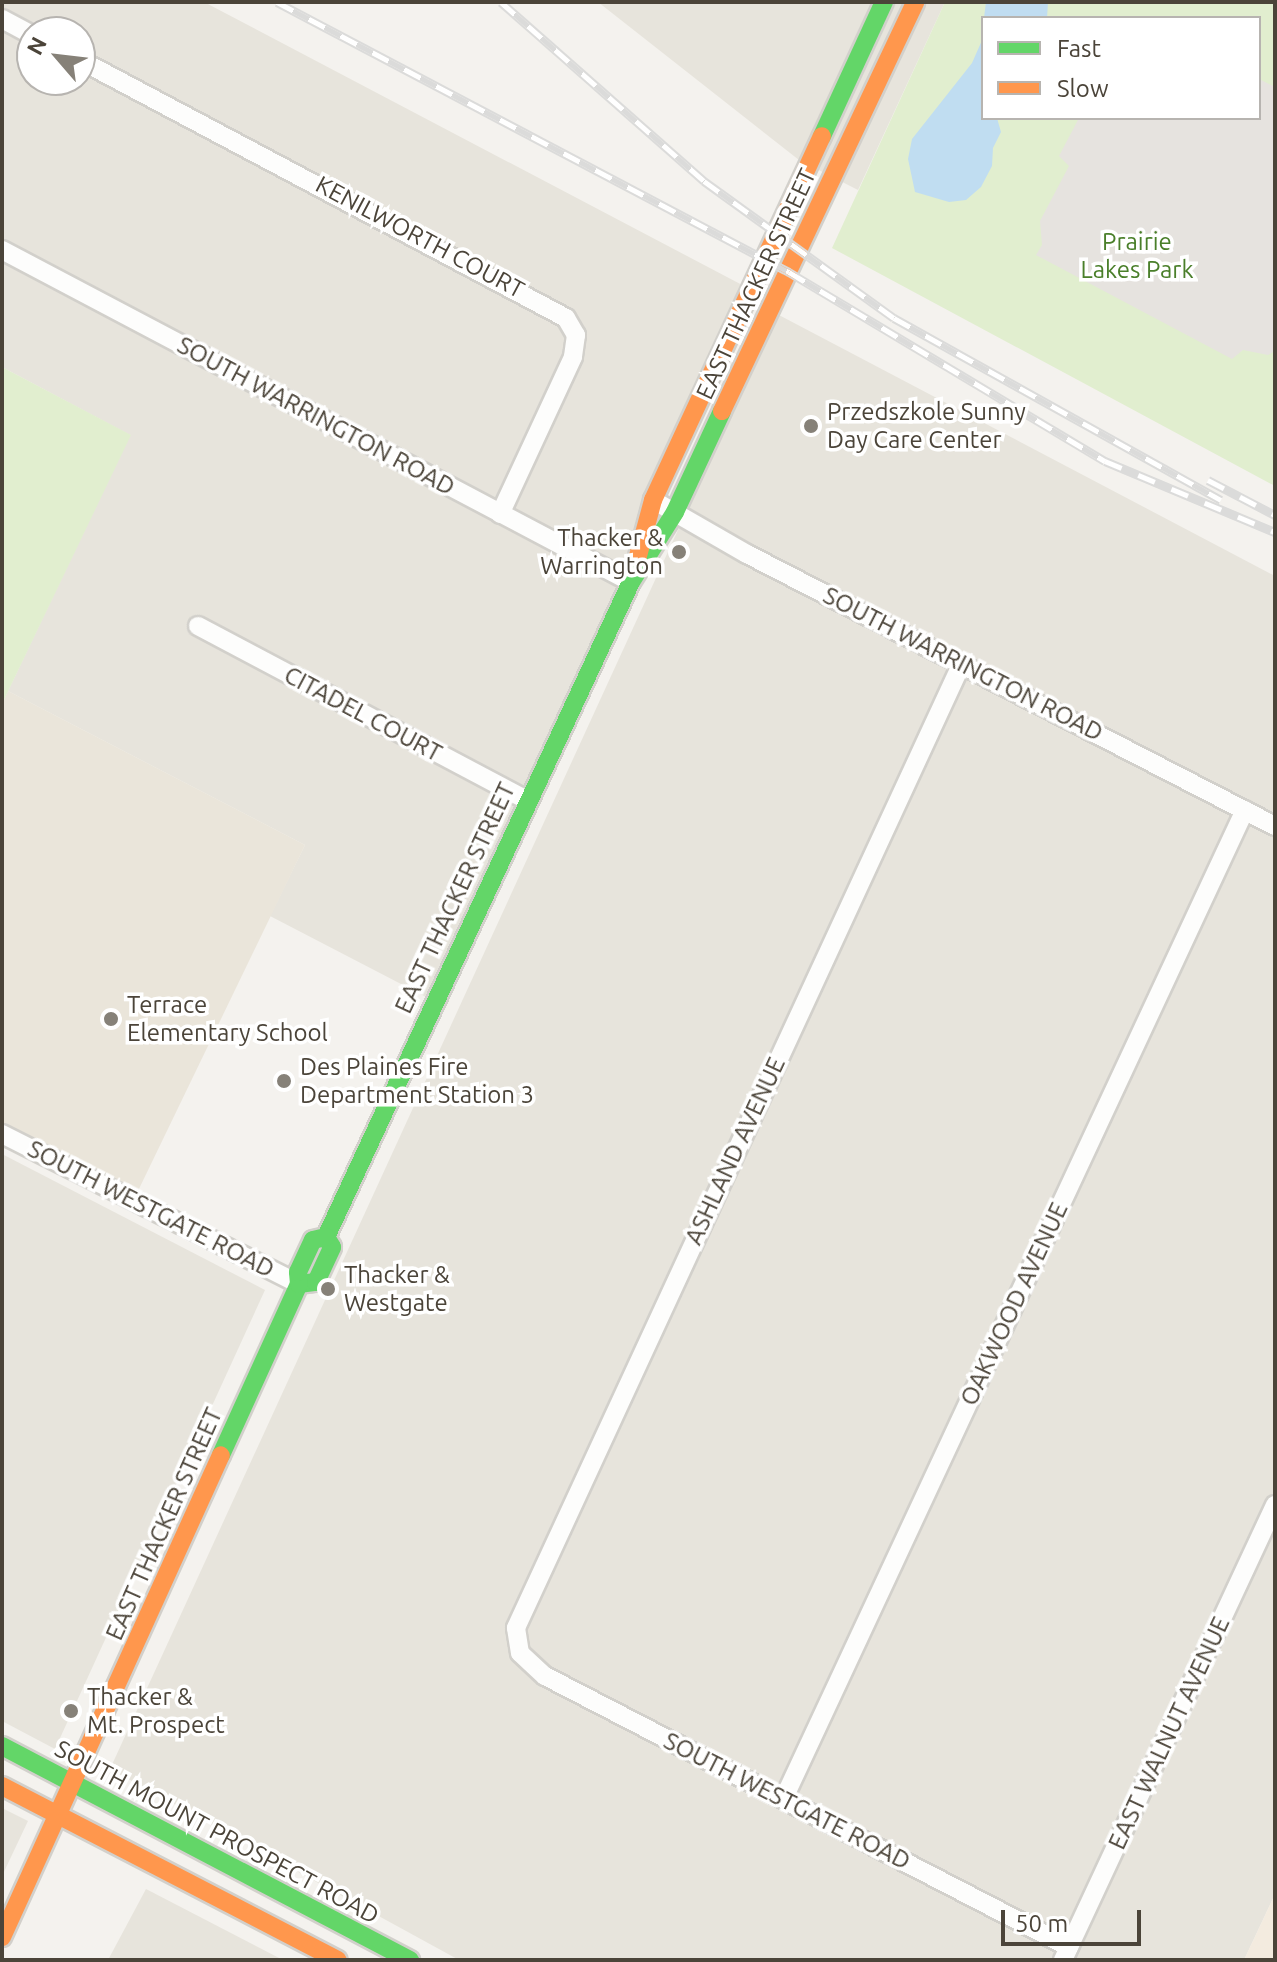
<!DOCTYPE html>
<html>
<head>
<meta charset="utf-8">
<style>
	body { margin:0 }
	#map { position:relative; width:1277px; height:1962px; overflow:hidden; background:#f4f2ee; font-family:Ubuntu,sans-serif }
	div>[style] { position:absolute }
	.residential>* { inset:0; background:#e7e4dc }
	.commercial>* { inset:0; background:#f3ebdf }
	.education>* { inset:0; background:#eae5da }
	.green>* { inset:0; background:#e1eecf }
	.parking>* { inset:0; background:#e6e3df }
	.water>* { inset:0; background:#c0ddf1 }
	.roads { filter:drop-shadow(2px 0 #d2d0cb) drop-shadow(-2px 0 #d2d0cb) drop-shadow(0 2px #d2d0cb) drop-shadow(0 -2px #d2d0cb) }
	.street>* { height:18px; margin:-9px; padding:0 9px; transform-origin:9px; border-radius:9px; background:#fdfdfc }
	.fast>* { height:18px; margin:-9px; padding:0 9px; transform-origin:9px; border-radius:9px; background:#63d668 }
	.slow>* { height:18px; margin:-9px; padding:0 9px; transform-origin:9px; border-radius:9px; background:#ff974d }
	.rail>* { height:9px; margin-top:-4.5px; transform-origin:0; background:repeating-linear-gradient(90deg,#fff 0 18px,#dbdbda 0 36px); box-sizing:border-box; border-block:2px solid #dbdbda }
	.dots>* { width:22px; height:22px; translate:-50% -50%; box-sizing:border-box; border:4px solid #fff; border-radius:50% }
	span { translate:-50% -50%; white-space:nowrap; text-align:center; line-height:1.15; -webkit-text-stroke:7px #fff; paint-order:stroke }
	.street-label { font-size:24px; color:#4b4439 }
	.park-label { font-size:24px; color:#4a7f2a }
	.poi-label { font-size:24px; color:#4b4439 }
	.left { translate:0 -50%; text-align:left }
	.right { translate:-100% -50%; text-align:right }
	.frame { position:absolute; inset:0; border:4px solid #4b4439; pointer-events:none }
	.legend { position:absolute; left:981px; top:16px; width:280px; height:104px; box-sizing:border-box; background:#fff; border:2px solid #b7b4b0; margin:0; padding:10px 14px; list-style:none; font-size:24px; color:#4b4439 }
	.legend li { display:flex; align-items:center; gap:16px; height:40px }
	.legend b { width:40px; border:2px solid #b7b4b0 }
	.north { position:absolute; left:16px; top:16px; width:80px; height:80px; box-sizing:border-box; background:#fff; border:2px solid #b7b4b0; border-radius:50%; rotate:298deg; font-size:22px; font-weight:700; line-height:32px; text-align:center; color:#4b4439 }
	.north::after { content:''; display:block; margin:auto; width:28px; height:36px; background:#868178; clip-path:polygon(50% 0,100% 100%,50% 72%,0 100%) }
	.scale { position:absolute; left:1001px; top:1910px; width:140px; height:36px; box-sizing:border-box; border:4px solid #4b4439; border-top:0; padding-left:10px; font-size:24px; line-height:28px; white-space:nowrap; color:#4b4439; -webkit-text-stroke:6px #fff; paint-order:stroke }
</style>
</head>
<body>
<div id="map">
	<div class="residential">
		<div style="clip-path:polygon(evenodd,2px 2px,204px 2px,746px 287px,627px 574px,428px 998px,270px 916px,305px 845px,8px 691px,130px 435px,2px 367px,2px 2px,32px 32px,80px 32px,80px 80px,32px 80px,32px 32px)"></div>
		<div style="clip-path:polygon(598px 2px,945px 2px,858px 190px,799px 160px)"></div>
		<div style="clip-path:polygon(777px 314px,1275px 576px,1275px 1894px,1244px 1960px,459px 1960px,110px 1769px)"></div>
		<div style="clip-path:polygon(2px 1154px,265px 1290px,55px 1749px,2px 1721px)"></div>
		<div style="clip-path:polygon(2px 1808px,28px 1821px,2px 1876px)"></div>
		<div style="clip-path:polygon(146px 1889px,283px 1960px,108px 1960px)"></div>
	</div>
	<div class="commercial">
		<div style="clip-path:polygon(1275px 1894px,1275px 1960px,1244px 1960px)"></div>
	</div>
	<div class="education">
		<div style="clip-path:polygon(8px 691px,305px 845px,137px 1193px,2px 1123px,2px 704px)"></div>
	</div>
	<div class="green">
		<div style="clip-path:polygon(evenodd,945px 2px,1275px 2px,1275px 486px,832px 248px,945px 2px,983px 18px,1259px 18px,1259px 118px,983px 118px,983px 18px)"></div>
		<div style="clip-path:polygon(2px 367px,131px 435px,2px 704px)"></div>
	</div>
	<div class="parking">
		<div style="clip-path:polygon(1259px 79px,1275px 87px,1275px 351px,1268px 355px,1243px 350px,1232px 359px,1036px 255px,1042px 245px,1040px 221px,1069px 166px,1059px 156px,1079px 118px,1259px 118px)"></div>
	</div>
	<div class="water">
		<div style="clip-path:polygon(986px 2px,1048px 2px,1047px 18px,984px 18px)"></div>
		<div style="clip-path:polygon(983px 38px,983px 118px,997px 118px,1001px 132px,993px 148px,992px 166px,981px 187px,966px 200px,949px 202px,915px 192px,908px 159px,912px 139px,972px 63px)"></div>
	</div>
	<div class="roads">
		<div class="street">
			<div style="left:2px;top:19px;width:34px;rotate:28deg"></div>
			<div style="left:80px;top:60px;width:550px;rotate:27.96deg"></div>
			<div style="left:566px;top:318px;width:20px;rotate:60deg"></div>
			<div style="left:576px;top:335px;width:22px;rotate:98deg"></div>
			<div style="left:573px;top:357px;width:173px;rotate:114.9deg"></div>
			<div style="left:2px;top:250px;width:711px;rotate:27.83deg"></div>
			<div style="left:653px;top:500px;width:108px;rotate:29.9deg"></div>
			<div style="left:747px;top:554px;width:594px;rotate:27.26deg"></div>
			<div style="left:198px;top:626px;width:374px;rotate:27.9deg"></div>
			<div style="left:962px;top:663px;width:1063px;rotate:114.81deg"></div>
			<div style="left:516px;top:1628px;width:25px;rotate:81deg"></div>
			<div style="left:520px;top:1653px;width:34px;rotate:43deg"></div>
			<div style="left:545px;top:1676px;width:590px;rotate:27.35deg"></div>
			<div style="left:2px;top:1134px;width:333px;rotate:26.8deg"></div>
			<div style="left:784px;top:1798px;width:1090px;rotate:-64.99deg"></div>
			<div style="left:1063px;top:1960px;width:502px;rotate:-65.02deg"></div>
		</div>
		<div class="fast">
			<div style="left:822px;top:136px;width:148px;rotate:-65.2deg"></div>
			<div style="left:326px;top:1237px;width:723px;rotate:-65.03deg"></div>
			<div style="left:631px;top:582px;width:83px;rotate:-57.8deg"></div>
			<div style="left:675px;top:512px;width:111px;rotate:-65deg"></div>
			<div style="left:299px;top:1284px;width:17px;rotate:-7deg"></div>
			<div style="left:316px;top:1282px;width:38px;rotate:-65deg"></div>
			<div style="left:332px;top:1247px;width:12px;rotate:-121deg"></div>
			<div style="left:221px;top:1455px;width:188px;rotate:-65.5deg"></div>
			<div style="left:299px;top:1284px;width:12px;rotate:-95deg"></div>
			<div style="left:298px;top:1272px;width:35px;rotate:-65deg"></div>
			<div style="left:313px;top:1240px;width:13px;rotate:-13deg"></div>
			<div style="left:2px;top:1746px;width:461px;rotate:27.7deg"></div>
		</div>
		<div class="slow">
			<div style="left:722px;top:411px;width:452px;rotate:-64.7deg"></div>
			<div style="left:638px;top:556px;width:58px;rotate:-75deg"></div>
			<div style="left:653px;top:500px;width:401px;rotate:-65.1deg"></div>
			<div style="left:2px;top:1786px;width:378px;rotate:27.4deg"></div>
			<div style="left:2px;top:1937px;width:529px;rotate:-65.57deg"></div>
		</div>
	</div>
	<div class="rail">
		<div style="left:277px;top:2px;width:579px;rotate:27.8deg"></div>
		<div style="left:789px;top:272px;width:368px;rotate:30.9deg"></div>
		<div style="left:1105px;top:461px;width:184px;rotate:22.7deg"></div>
		<div style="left:501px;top:2px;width:271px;rotate:41.4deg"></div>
		<div style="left:704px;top:181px;width:234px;rotate:35.8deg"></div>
		<div style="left:894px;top:318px;width:374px;rotate:29.1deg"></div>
		<div style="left:1208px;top:480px;width:76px;rotate:27.6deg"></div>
	</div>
	<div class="dots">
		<div style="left:811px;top:426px;background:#868178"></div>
		<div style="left:679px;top:552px;background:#868178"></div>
		<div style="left:111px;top:1019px;background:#868178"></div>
		<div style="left:284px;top:1081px;background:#868178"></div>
		<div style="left:328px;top:1289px;background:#868178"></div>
		<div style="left:71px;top:1711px;background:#868178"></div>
	</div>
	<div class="street-label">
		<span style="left:420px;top:237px;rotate:28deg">KENILWORTH COURT</span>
		<span style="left:756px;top:284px;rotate:-65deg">EAST THACKER STREET</span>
		<span style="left:316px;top:416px;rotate:28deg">SOUTH WARRINGTON ROAD</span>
		<span style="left:963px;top:664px;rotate:27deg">SOUTH WARRINGTON ROAD</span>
		<span style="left:363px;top:714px;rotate:28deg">CITADEL COURT</span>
		<span style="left:455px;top:898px;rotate:-65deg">EAST THACKER STREET</span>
		<span style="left:735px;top:1151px;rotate:-65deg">ASHLAND AVENUE</span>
		<span style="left:151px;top:1209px;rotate:27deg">SOUTH WESTGATE ROAD</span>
		<span style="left:1014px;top:1304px;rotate:-65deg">OAKWOOD AVENUE</span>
		<span style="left:164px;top:1524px;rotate:-66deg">EAST THACKER STREET</span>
		<span style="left:1169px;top:1733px;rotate:-65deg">EAST WALNUT AVENUE</span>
		<span style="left:787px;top:1801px;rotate:27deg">SOUTH WESTGATE ROAD</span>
		<span style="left:217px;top:1832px;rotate:28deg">SOUTH MOUNT PROSPECT ROAD</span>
	</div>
	<div class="park-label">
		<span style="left:1137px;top:256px">Prairie<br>Lakes Park</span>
	</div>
	<div class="poi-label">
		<span class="left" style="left:827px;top:426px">Przedszkole Sunny<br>Day Care Center</span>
		<span class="right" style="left:663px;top:552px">Thacker &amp;<br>Warrington</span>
		<span class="left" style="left:127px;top:1019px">Terrace<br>Elementary School</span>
		<span class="left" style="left:300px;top:1081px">Des Plaines Fire<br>Department Station 3</span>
		<span class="left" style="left:344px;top:1289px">Thacker &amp;<br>Westgate</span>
		<span class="left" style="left:87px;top:1711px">Thacker &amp;<br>Mt. Prospect</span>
	</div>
	<div class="frame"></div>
	<ul class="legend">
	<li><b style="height:10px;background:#63d668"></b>Fast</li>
	<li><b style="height:10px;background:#ff974d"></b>Slow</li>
	</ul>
	<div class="north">N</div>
	<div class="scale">50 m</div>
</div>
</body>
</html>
